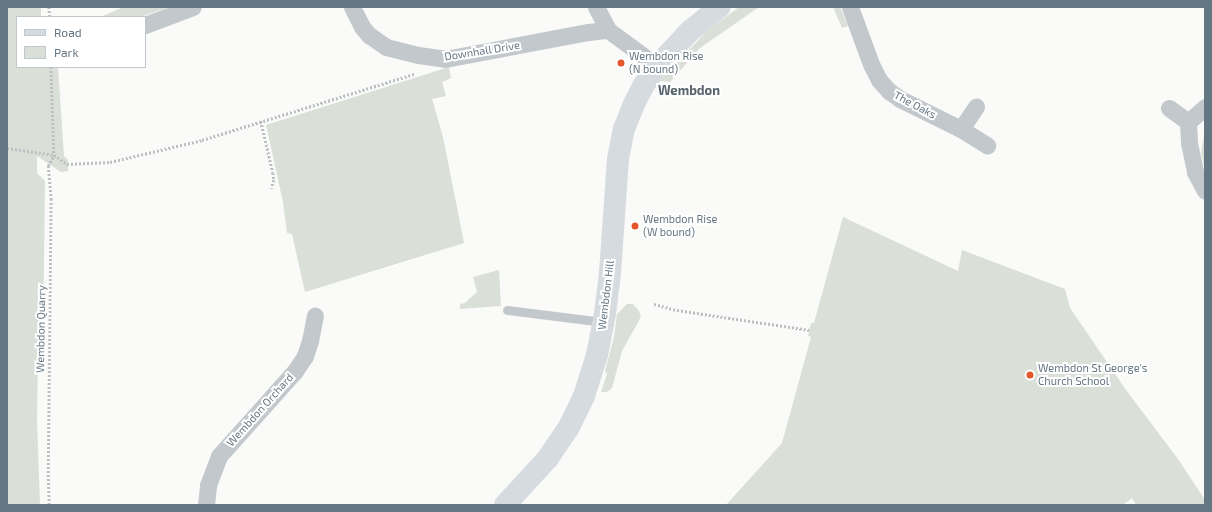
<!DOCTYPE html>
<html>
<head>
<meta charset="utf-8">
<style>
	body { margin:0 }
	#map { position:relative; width:1212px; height:512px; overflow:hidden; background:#fafaf8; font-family:"Exo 2",sans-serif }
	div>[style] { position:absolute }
	.green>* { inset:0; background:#dadfd7 }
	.path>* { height:2.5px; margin-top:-1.25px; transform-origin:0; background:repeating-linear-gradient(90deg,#bbbfc2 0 2px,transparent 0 4px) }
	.lane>* { height:9px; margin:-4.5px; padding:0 4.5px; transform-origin:4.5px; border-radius:4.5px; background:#c3c8cc }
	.street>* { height:17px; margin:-8.5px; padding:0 8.5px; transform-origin:8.5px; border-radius:8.5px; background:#c3c8cc }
	.secondary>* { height:22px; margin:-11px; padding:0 11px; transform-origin:11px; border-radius:11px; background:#d6dbdf }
	.dots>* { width:11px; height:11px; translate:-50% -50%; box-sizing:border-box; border:2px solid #fff; border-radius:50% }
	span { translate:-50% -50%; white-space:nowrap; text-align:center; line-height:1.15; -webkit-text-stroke:4px #fff; paint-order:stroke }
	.street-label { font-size:11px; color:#657683 }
	.poi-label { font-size:11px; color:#657683 }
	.left { translate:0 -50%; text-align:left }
	.quarter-label { font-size:13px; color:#57646e; font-weight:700 }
	.frame { position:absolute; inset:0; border:8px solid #657683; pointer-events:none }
	.legend { position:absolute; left:16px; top:16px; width:130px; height:52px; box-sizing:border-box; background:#fff; border:1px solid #c1c8cd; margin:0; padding:5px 7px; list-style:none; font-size:12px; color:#657683 }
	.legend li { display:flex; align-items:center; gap:8px; height:20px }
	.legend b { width:20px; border:1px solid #c1c8cd }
</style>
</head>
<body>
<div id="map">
	<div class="green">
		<div style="clip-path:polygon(7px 7px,41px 7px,41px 17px,17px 17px,17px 67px,58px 67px,64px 156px,68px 160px,68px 171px,61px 172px,37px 156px,37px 173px,45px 181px,43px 345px,38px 356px,37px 421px,40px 505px,7px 505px)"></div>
		<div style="clip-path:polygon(124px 7px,170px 7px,140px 17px,100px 17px)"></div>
		<div style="clip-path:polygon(739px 7px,759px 7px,700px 48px,670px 82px,659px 81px,706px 32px)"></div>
		<div style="clip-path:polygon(833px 7px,840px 7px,848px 26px,842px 28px)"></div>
		<div style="clip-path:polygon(449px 67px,451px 78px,442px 82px,446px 96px,432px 99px,443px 137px,464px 243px,305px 292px,292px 234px,287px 233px,283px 202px,266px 125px)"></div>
		<div style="clip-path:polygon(1205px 131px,1205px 172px,1201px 152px)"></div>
		<div style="clip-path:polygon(843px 217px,958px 271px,962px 250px,1065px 289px,1070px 308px,1126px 390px,1178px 459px,1205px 500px,1205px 505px,1136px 505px,1132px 498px,1123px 505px,726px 505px,782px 443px,811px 337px,808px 336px,811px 323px,814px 323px)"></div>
		<div style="clip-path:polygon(499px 270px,501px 306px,460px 309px,460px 304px,465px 303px,477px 292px,473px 277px)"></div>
		<div style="clip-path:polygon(627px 304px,633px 304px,639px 311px,641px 317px,622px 351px,612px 388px,607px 392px,601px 392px,607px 374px,605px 371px,614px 337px,617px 314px)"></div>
	</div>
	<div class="path">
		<div style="left:49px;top:7px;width:10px;rotate:84deg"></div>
		<div style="left:51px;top:67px;width:88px;rotate:88deg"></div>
		<div style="left:261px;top:121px;width:53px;rotate:77deg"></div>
		<div style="left:273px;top:173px;width:7px;rotate:82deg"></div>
		<div style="left:274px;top:180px;width:9px;rotate:108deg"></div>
		<div style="left:7px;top:148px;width:48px;rotate:8.5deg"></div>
		<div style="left:54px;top:155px;width:16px;rotate:35deg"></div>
		<div style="left:67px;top:164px;width:43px;rotate:-2.7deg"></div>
		<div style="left:110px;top:162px;width:95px;rotate:-13.4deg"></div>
		<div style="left:202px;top:140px;width:222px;rotate:-17.3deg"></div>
		<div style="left:654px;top:304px;width:24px;rotate:15deg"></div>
		<div style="left:677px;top:310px;width:134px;rotate:8.6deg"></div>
		<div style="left:49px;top:505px;width:32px;rotate:-92deg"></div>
		<div style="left:48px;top:473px;width:273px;rotate:-89.4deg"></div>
		<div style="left:51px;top:200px;width:34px;rotate:-95deg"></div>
		<div style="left:48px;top:166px;width:13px;rotate:-61deg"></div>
	</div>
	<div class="lane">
		<div style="left:507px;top:310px;width:97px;rotate:7.1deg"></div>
	</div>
	<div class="street">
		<div style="left:352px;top:7px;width:22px;rotate:63deg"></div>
		<div style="left:362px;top:27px;width:11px;rotate:49deg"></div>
		<div style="left:369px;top:35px;width:21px;rotate:35deg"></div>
		<div style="left:386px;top:47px;width:33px;rotate:14deg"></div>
		<div style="left:418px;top:55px;width:27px;rotate:8deg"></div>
		<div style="left:445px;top:59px;width:146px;rotate:-10.7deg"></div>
		<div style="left:588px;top:32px;width:20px;rotate:-6deg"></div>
		<div style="left:596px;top:7px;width:26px;rotate:62deg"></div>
		<div style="left:608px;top:30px;width:61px;rotate:36.3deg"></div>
		<div style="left:850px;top:7px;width:61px;rotate:69.8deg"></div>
		<div style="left:871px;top:64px;width:18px;rotate:63deg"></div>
		<div style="left:879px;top:80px;width:15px;rotate:48deg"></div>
		<div style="left:889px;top:91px;width:14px;rotate:36deg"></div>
		<div style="left:900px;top:99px;width:68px;rotate:26.2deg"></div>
		<div style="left:961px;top:129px;width:31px;rotate:32deg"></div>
		<div style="left:145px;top:25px;width:51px;rotate:-20.6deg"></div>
		<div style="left:1169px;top:108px;width:24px;rotate:36deg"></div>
		<div style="left:1188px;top:122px;width:21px;rotate:87deg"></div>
		<div style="left:1189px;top:143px;width:30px;rotate:78deg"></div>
		<div style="left:1195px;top:172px;width:21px;rotate:62deg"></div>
		<div style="left:1188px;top:122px;width:23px;rotate:-41deg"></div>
		<div style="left:961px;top:129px;width:27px;rotate:-56deg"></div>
		<div style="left:206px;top:505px;width:20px;rotate:-84deg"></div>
		<div style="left:208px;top:485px;width:31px;rotate:-69deg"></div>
		<div style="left:219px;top:456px;width:114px;rotate:-48.2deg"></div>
		<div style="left:295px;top:371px;width:18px;rotate:-56deg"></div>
		<div style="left:305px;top:356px;width:16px;rotate:-72deg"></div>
		<div style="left:310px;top:341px;width:26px;rotate:-79deg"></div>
	</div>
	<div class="secondary">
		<div style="left:505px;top:505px;width:64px;rotate:-47.5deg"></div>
		<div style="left:548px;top:458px;width:37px;rotate:-56deg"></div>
		<div style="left:569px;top:427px;width:34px;rotate:-64deg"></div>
		<div style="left:584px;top:396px;width:43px;rotate:-72.4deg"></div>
		<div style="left:597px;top:355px;width:42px;rotate:-79deg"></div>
		<div style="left:605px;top:314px;width:41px;rotate:-83deg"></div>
		<div style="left:610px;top:273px;width:114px;rotate:-86deg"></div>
		<div style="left:618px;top:159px;width:31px;rotate:-79deg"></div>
		<div style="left:624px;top:129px;width:27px;rotate:-68deg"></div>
		<div style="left:634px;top:104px;width:20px;rotate:-63deg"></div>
		<div style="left:643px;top:86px;width:24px;rotate:-55deg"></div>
		<div style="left:657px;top:66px;width:48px;rotate:-46.7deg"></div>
		<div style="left:690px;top:31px;width:38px;rotate:-39deg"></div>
	</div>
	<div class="dots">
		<div style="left:621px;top:63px;background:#e4572e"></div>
		<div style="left:635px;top:226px;background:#e4572e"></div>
		<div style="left:1030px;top:375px;background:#e4572e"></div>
	</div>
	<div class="street-label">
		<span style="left:482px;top:51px;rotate:-9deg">Downhall Drive</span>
		<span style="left:915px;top:105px;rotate:28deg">The Oaks</span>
		<span style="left:606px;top:295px;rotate:-83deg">Wembdon Hill</span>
		<span style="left:41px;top:329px;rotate:-89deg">Wembdon Quarry</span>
		<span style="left:260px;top:410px;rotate:-48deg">Wembdon Orchard</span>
	</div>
	<div class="poi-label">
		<span class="left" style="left:629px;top:63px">Wembdon Rise<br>(N bound)</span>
		<span class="left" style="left:643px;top:226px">Wembdon Rise<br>(W bound)</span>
		<span class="left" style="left:1038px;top:375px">Wembdon St George's<br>Church School</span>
	</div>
	<div class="quarter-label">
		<span style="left:689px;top:90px">Wembdon</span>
	</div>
	<div class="frame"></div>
	<ul class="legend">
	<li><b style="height:5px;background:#d6dbdf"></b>Road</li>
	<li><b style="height:11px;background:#dadfd7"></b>Park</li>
	</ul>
</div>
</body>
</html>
